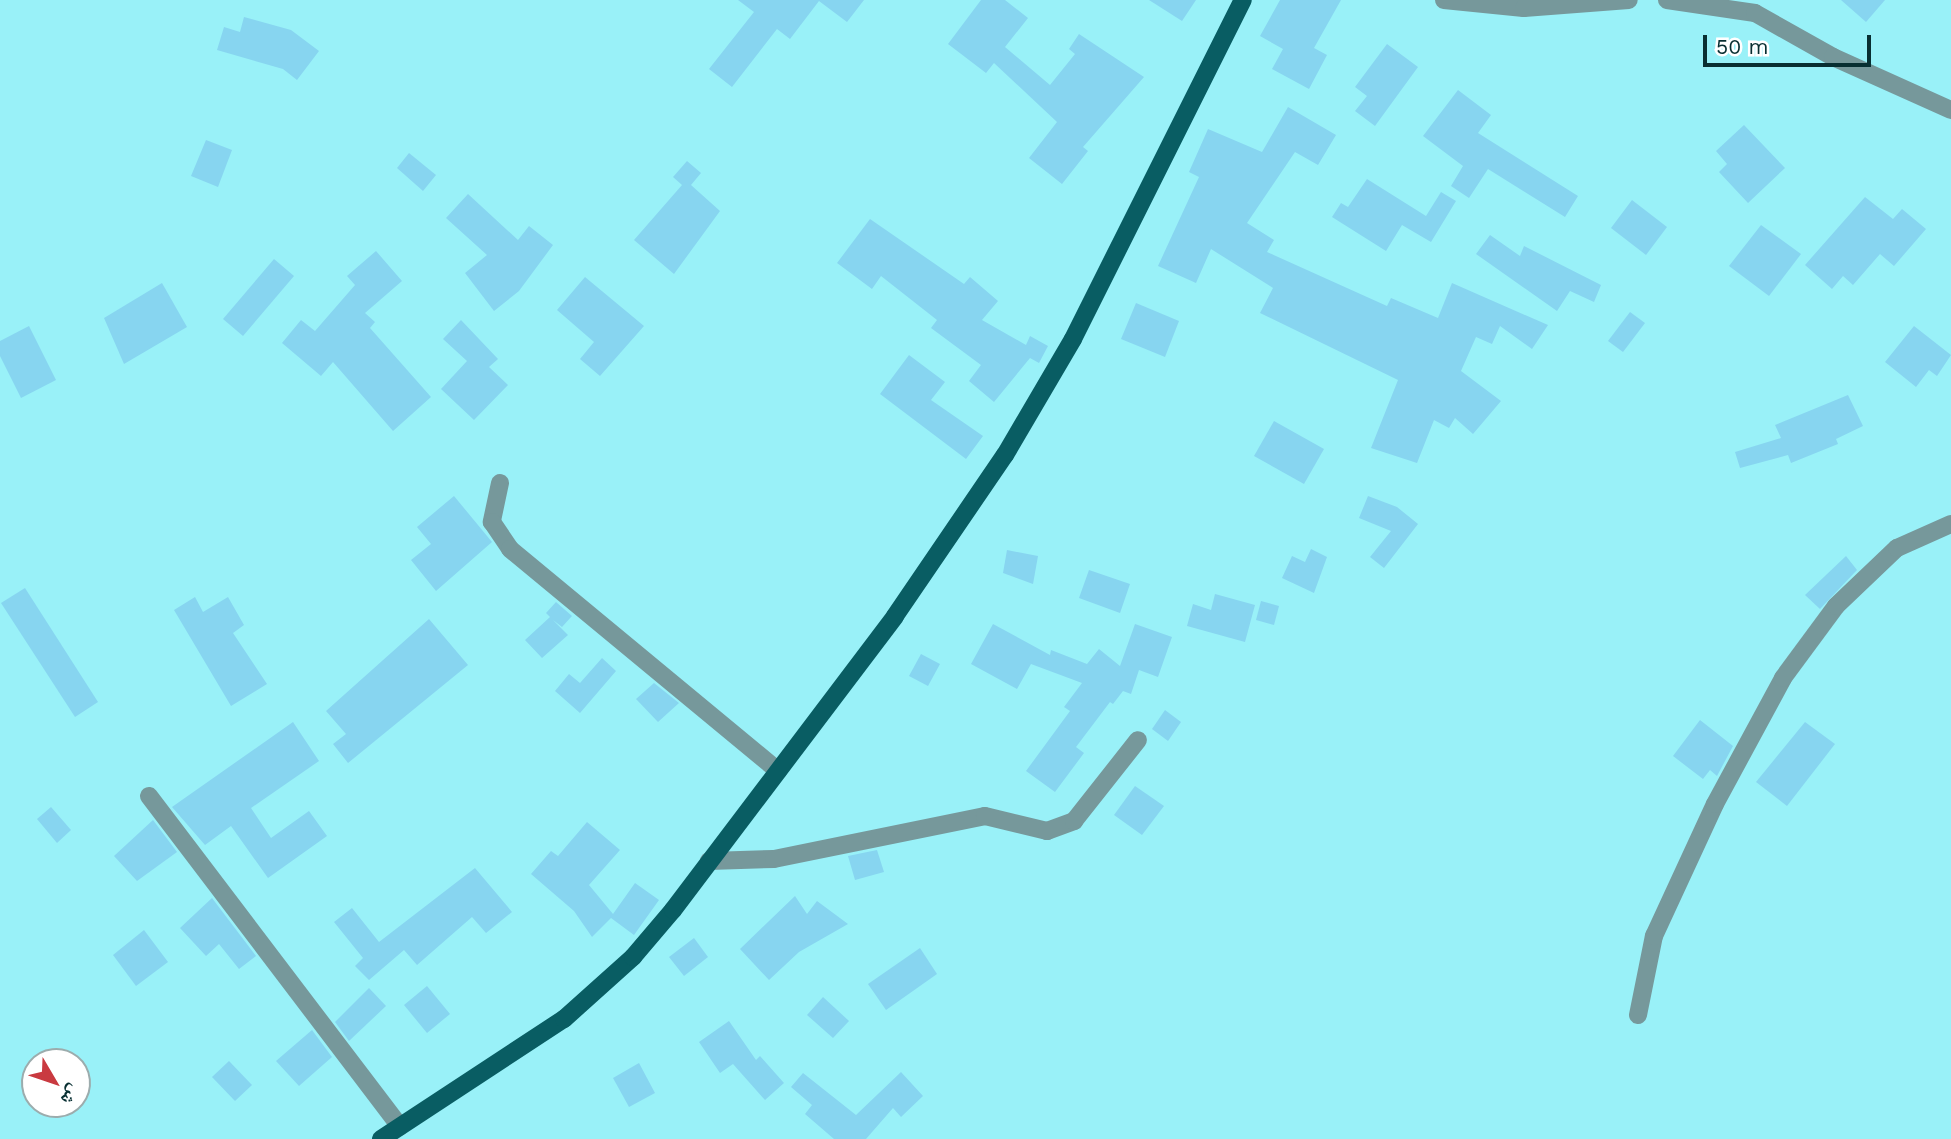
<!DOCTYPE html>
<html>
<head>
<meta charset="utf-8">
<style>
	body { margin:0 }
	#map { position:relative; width:1951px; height:1139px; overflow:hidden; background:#99f1f8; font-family:"Work Sans","Noto Naskh Arabic",sans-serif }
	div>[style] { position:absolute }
	.building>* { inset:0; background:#87d5f0 }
	.minor>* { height:18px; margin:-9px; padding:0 9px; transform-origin:9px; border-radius:9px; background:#76989b }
	.major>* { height:18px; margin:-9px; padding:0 9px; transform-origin:9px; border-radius:9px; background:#095d63 }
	span { translate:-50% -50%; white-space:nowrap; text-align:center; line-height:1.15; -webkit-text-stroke:7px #fff; paint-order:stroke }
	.north { position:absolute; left:21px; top:1048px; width:70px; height:70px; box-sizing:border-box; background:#fff; border:2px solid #9cacad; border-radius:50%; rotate:129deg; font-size:19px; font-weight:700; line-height:28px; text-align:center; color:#082f32 }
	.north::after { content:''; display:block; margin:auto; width:24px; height:32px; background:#c93a40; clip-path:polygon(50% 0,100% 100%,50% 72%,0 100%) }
	.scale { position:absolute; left:1703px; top:35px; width:168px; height:32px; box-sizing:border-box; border:4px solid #082f32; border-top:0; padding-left:9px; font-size:21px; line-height:24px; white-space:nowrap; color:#082f32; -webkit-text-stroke:5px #fff; paint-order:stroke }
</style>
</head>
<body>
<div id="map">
	<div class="building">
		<div style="clip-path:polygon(738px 0,864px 0,847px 22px,819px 1px,790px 39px,777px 29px,732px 87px,709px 69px,754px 12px)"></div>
		<div style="clip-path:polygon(981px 0,1005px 0,1028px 18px,1005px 47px,1050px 85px,1075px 54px,1069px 49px,1079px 34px,1144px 77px,1083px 147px,1088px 151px,1062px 184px,1029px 158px,1057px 122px,994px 63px,986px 73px,948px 44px)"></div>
		<div style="clip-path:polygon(1149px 0,1196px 0,1182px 21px)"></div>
		<div style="clip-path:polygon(1280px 0,1341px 0,1314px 48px,1327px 55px,1309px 89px,1272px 69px,1283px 49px,1260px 36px)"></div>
		<div style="clip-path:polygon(1841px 0,1885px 0,1866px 22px)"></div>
		<div style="clip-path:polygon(244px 17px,291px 30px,319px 51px,297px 80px,283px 69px,217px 50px,224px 27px,240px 32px)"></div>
		<div style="clip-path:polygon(1387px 44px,1418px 67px,1375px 126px,1355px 111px,1367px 96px,1355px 87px)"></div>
		<div style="clip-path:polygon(1458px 90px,1491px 115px,1478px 133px,1578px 196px,1565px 217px,1488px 169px,1469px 198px,1451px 186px,1463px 166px,1423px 136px)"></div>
		<div style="clip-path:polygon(1288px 107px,1336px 135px,1318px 165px,1295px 152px,1247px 223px,1274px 240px,1267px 252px,1387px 306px,1391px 298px,1438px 318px,1452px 283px,1548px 325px,1532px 349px,1500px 326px,1492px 344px,1476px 337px,1461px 371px,1501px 401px,1473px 434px,1455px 418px,1449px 428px,1434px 420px,1417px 463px,1371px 448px,1398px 380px,1260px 313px,1273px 288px,1211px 249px,1196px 283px,1158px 266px,1199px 177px,1189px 172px,1208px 129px,1262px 152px)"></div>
		<div style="clip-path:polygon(1744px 125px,1785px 168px,1748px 203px,1719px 172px,1727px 164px,1716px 151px)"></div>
		<div style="clip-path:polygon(206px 140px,232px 150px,218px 187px,191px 176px)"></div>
		<div style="clip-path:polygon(409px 153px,436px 175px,423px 191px,397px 168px)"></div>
		<div style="clip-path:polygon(687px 161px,701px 173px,691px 185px,720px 211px,674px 274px,634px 240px,682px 185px,673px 177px)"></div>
		<div style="clip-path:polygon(1367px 179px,1426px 216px,1441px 192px,1456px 201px,1431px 242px,1402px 225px,1386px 251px,1332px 217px,1341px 203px,1348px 207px)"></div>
		<div style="clip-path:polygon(468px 194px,518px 240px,529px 226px,553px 245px,519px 291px,494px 311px,465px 273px,487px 255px,446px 218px)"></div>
		<div style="clip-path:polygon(1865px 197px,1893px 219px,1902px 209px,1926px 229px,1894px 266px,1880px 254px,1853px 285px,1843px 276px,1832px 289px,1805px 265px)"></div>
		<div style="clip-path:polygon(1632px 200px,1667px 227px,1646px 255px,1611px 228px)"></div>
		<div style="clip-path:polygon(870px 219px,964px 284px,970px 277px,998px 301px,982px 320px,1026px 345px,1030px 336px,1048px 346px,1039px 363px,1030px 358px,994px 402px,969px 381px,981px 365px,931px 328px,937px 320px,881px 276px,872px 289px,837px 263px)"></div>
		<div style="clip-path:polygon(1761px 225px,1801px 254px,1769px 296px,1729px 266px)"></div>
		<div style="clip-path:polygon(1490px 235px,1520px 256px,1524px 246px,1601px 285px,1594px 302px,1570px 291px,1557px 311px,1476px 254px)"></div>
		<div style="clip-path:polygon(376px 251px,402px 281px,365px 313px,375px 322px,370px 328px,431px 397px,393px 431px,333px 362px,321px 376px,282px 343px,301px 320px,315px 331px,355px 285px,347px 276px)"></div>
		<div style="clip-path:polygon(274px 259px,294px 276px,243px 336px,223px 319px)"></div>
		<div style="clip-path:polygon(585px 277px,644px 326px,600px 376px,580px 359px,594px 342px,557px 310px)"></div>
		<div style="clip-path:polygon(162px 283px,187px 327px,124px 364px,104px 318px)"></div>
		<div style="clip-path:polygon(1136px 303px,1179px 321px,1165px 357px,1121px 339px)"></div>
		<div style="clip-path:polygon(1630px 312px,1645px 323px,1623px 352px,1608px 341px)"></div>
		<div style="clip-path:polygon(461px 320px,498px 359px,489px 367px,508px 385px,474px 420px,441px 389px,467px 361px,443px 339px)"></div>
		<div style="clip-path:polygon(29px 326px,56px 380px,21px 398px,0 356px,0 341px)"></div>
		<div style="clip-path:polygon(1914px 326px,1951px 355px,1937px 376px,1929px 370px,1916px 387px,1885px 362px)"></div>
		<div style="clip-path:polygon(909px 355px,945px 382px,931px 400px,983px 436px,966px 459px,880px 394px)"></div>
		<div style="clip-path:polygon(1848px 395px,1863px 426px,1836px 439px,1838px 444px,1791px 463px,1788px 455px,1740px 468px,1735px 452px,1781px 438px,1775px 425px)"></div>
		<div style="clip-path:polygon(1274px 421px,1324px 449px,1304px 484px,1254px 456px)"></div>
		<div style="clip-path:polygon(454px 496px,492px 542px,436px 591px,411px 560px,431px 544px,417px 527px)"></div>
		<div style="clip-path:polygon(1368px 496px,1397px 507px,1418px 524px,1384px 568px,1370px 557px,1391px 531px,1359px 518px)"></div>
		<div style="clip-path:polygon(1311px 549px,1327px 557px,1314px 593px,1282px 578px,1292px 556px,1305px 562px)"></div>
		<div style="clip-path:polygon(1007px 550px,1038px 556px,1033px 584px,1003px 573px)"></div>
		<div style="clip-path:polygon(1846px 556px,1857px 570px,1820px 609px,1805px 595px)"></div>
		<div style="clip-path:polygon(1089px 570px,1130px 584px,1120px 613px,1079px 598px)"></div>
		<div style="clip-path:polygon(25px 588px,98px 702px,75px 717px,1px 603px)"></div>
		<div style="clip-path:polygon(1215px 594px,1255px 605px,1245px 642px,1187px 626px,1193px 604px,1211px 610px)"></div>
		<div style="clip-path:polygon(195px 597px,203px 612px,228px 597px,244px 625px,233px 633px,267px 684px,231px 706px,174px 610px)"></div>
		<div style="clip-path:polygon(1261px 601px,1279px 606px,1274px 625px,1256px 620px)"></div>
		<div style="clip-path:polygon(556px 602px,572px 616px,562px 627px,553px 620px,568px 635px,542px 658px,525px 640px,550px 617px,546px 613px)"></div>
		<div style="clip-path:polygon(429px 619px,468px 665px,348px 763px,333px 744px,346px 734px,326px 711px)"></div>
		<div style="clip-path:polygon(993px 624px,1050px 655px,1051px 650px,1087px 664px,1099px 649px,1120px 666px,1135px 624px,1172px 637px,1158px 677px,1139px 670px,1131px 694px,1123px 691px,1113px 704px,1110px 702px,1076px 747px,1084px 753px,1055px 792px,1026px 771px,1070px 711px,1064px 707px,1082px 683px,1031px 664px,1017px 689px,971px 664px)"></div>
		<div style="clip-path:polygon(921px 654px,940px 664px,928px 686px,909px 676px)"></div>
		<div style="clip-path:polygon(602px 658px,616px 671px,580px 713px,555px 691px,569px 674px,580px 683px)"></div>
		<div style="clip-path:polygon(654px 683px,679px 703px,658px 722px,636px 699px)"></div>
		<div style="clip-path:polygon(1165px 710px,1181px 722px,1168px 741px,1152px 729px)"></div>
		<div style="clip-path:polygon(1700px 720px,1733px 746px,1717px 776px,1710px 770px,1703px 779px,1673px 756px)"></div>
		<div style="clip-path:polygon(293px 722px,319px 761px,251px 808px,271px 838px,309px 811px,327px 836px,268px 878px,231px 826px,205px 845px,172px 807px)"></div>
		<div style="clip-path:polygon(1805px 722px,1835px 744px,1787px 806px,1756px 782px)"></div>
		<div style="clip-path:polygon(1135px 786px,1164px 806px,1142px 835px,1114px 815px)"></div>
		<div style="clip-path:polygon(51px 807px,71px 830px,57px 843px,37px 819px)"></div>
		<div style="clip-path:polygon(153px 820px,177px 852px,137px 881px,114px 856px)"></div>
		<div style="clip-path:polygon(587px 822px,620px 850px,589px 885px,613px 914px,635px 883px,659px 900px,634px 935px,611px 918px,592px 937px,574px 911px,531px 874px,551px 851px,558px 856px)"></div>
		<div style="clip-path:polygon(877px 850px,884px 872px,855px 880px,848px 856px)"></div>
		<div style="clip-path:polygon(475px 868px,512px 912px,486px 933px,472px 917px,417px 965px,404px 950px,369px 980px,355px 966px,363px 958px,334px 922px,352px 908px,379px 942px)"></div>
		<div style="clip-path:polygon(795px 896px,807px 914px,817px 901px,848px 924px,799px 952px,769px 980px,740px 949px)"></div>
		<div style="clip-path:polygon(212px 898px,256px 956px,239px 969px,219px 944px,206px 956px,180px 928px)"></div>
		<div style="clip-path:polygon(144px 930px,168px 962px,136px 986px,113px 955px)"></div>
		<div style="clip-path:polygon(694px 938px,708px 957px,684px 976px,669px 957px)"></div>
		<div style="clip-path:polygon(920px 948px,937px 974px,886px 1010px,868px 984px)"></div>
		<div style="clip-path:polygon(427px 986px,450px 1014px,427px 1033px,404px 1005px)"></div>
		<div style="clip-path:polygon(369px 988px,386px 1006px,349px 1041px,335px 1022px)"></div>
		<div style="clip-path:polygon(823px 997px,849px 1021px,833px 1038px,807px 1015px)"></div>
		<div style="clip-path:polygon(729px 1021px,756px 1060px,760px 1056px,784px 1083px,765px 1100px,733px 1064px,720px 1073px,699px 1042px)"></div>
		<div style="clip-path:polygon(312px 1030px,332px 1057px,299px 1086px,276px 1061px)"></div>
		<div style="clip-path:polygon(229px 1061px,252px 1085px,235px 1101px,212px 1077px)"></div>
		<div style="clip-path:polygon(639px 1063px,655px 1093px,629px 1107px,613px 1078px)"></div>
		<div style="clip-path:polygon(901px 1072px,923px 1096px,901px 1117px,893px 1108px,866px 1139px,834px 1139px,805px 1114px,812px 1105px,791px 1087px,803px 1073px,856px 1115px)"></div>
	</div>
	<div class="minor">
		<div style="left:1444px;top:0;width:80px;rotate:5.7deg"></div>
		<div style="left:1524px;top:8px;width:105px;rotate:-4.4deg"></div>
		<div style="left:1667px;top:0;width:89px;rotate:8.4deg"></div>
		<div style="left:1755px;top:13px;width:90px;rotate:29.4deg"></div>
		<div style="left:1833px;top:57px;width:129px;rotate:24.2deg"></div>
		<div style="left:500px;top:483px;width:40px;rotate:102deg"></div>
		<div style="left:492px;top:522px;width:32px;rotate:56deg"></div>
		<div style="left:510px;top:549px;width:348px;rotate:39.6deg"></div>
		<div style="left:149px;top:796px;width:415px;rotate:52.8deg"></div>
		<div style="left:709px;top:861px;width:65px;rotate:-1.8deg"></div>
		<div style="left:774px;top:859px;width:215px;rotate:-11.5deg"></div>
		<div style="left:985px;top:816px;width:64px;rotate:13.6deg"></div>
		<div style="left:1047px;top:831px;width:29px;rotate:-20deg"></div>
		<div style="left:1074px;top:821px;width:103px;rotate:-51.7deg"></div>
		<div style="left:1638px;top:1015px;width:81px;rotate:-78.6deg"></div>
		<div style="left:1654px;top:936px;width:145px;rotate:-65.2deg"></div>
		<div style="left:1715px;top:804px;width:143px;rotate:-61.6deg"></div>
		<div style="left:1783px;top:678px;width:89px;rotate:-53.6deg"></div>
		<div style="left:1836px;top:606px;width:84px;rotate:-43.6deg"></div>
		<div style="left:1897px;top:548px;width:59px;rotate:-24deg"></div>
	</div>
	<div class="major">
		<div style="left:381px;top:1139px;width:219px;rotate:-33.3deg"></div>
		<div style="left:564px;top:1019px;width:93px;rotate:-41.9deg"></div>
		<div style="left:633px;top:957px;width:62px;rotate:-49.6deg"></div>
		<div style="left:673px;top:910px;width:368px;rotate:-52.9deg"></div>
		<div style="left:895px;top:616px;width:195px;rotate:-55.7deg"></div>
		<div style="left:1005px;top:455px;width:134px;rotate:-59.6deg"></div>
		<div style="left:1073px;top:339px;width:379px;rotate:-63.4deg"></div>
	</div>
	<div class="north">ش</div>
	<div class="scale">50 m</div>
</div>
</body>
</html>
